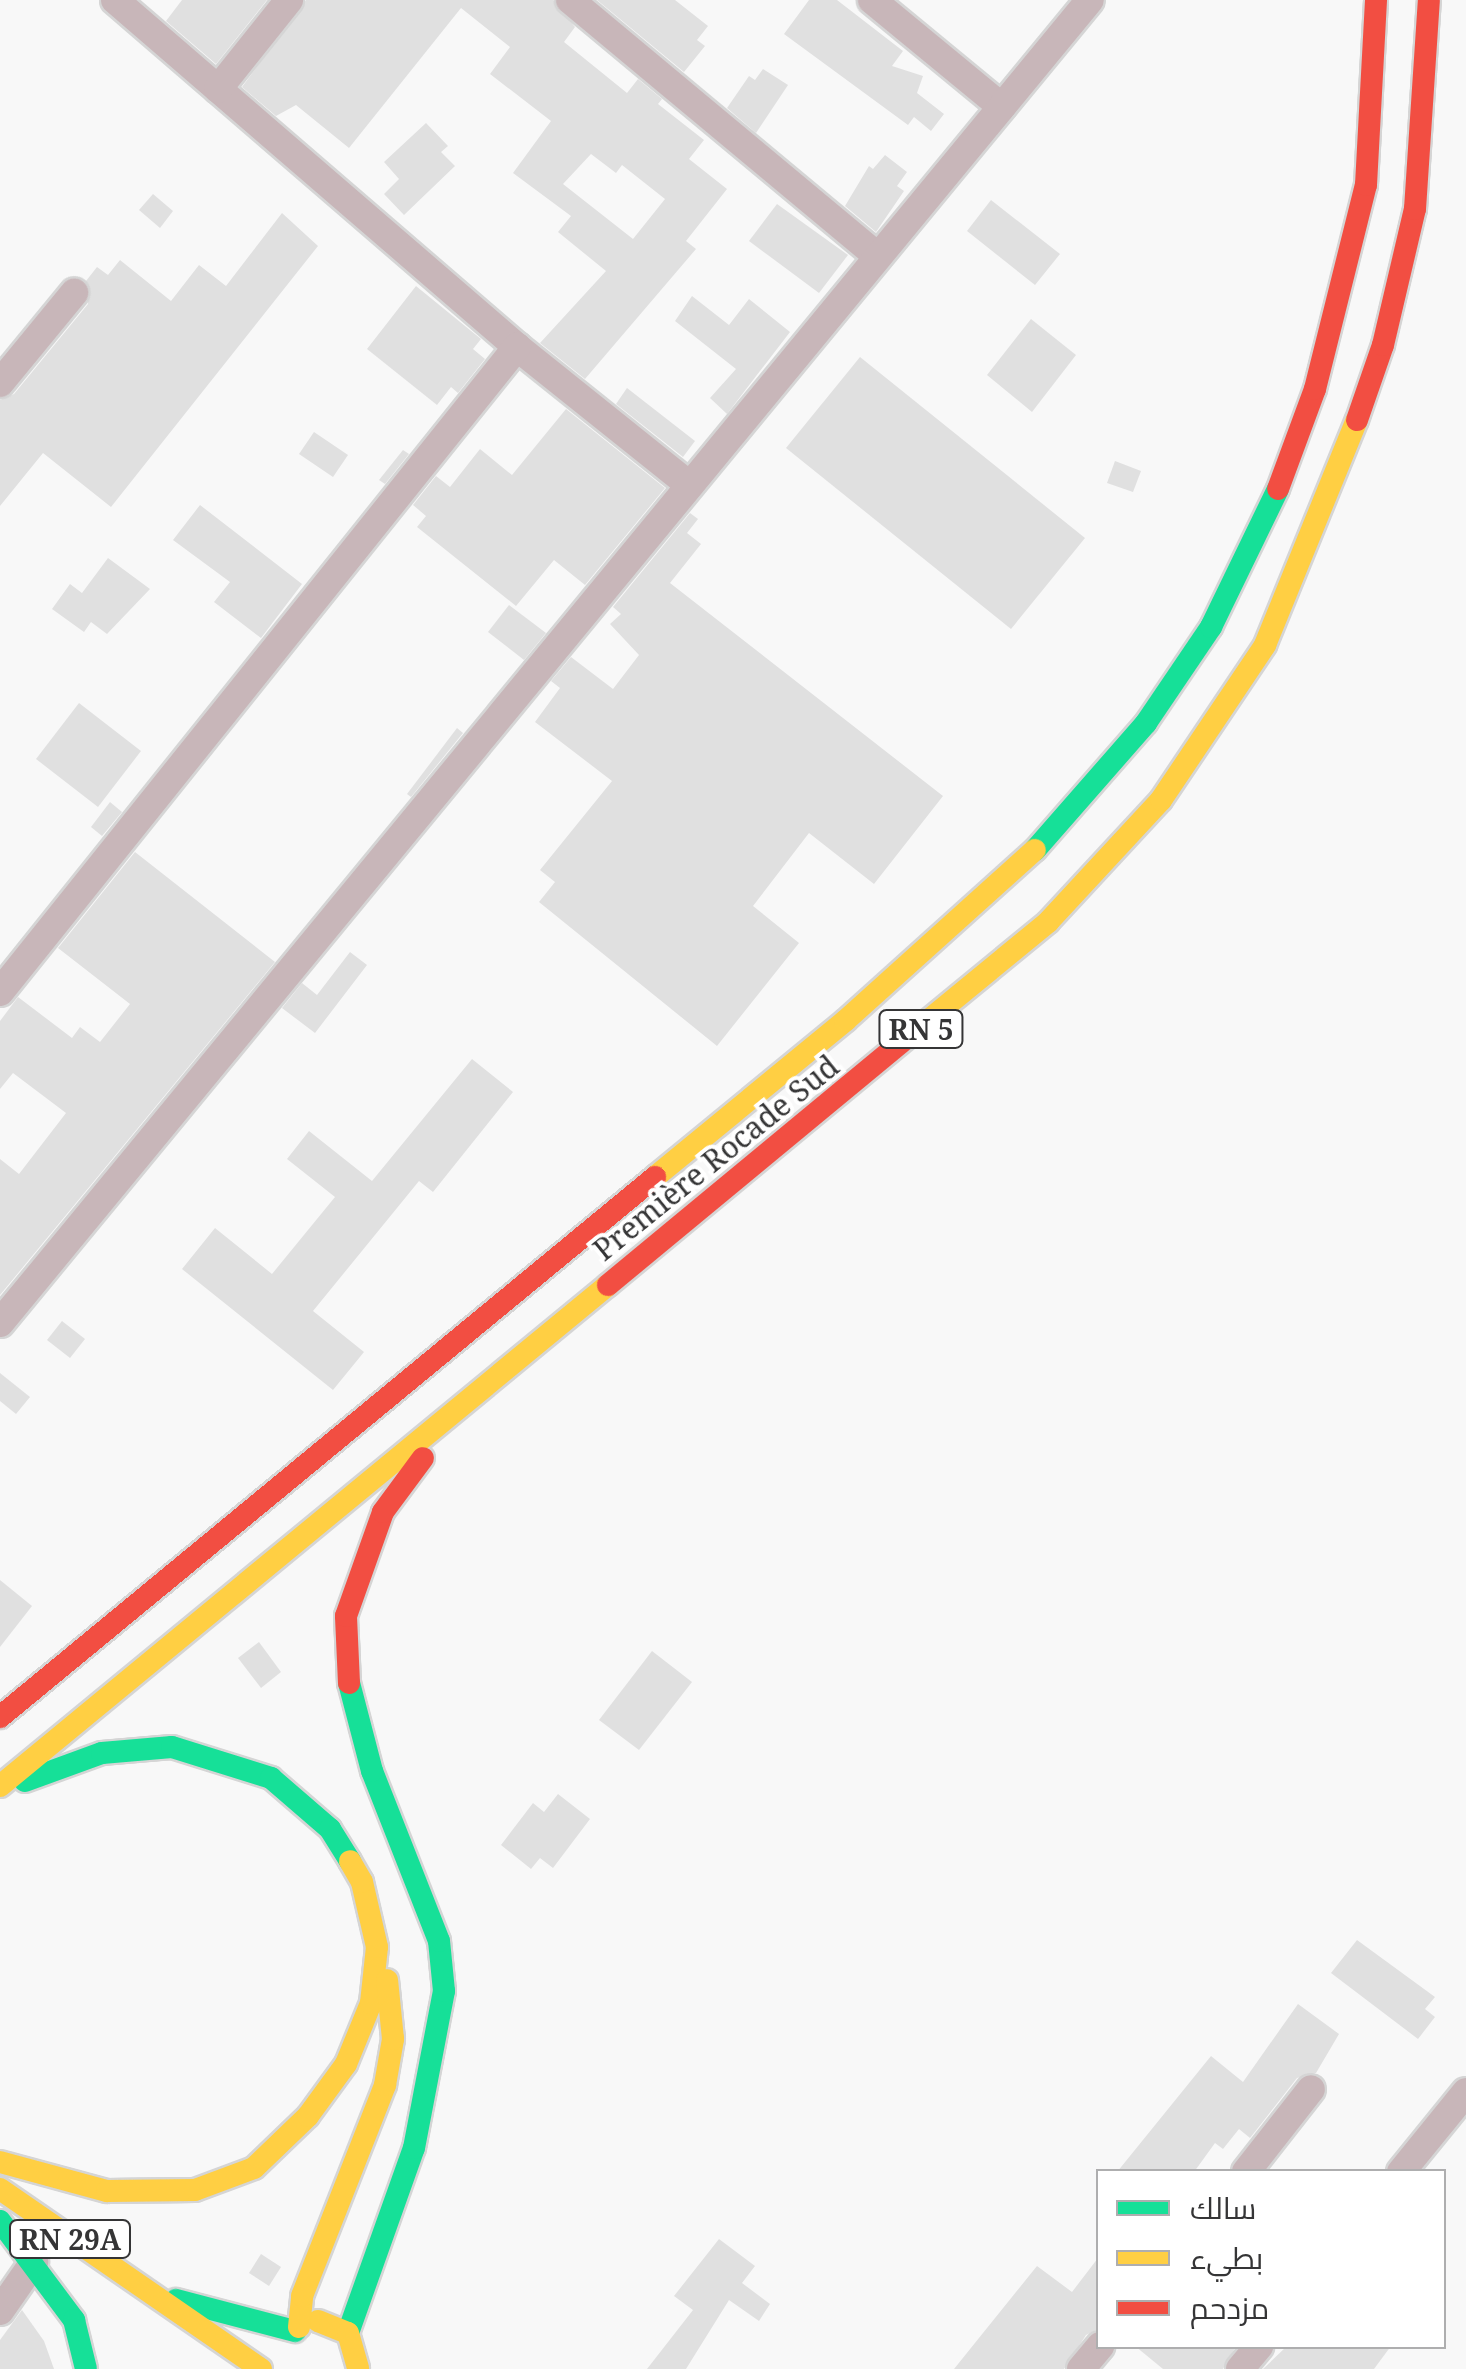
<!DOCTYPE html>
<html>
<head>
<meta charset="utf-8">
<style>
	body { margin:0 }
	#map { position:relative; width:1466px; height:2369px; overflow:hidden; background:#f8f8f8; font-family:"Noto Serif",Cairo,serif }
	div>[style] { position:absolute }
	.building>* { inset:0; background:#e0e0e0 }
	.roads { filter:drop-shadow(2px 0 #d5d5d5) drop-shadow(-2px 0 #d5d5d5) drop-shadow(0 2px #d5d5d5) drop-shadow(0 -2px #d5d5d5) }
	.street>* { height:28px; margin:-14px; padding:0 14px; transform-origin:14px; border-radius:14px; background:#c8b6b9 }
	.fast>* { height:22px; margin:-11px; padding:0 11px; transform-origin:11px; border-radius:11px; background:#16e098 }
	.slow>* { height:22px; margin:-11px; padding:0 11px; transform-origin:11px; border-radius:11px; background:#ffcf43 }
	.jam>* { height:22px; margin:-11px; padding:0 11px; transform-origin:11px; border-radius:11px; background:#f24e42 }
	span { translate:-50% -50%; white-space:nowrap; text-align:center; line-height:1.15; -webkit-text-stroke:8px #fff; paint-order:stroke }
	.shield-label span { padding:2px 8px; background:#fff; border:2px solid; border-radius:8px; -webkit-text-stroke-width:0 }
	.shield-label { font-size:28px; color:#353536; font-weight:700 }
	.street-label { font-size:30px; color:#353536 }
	.legend { position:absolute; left:1096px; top:2169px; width:350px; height:180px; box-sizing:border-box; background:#fff; border:2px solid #aeaeaf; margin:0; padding:12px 18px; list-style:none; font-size:30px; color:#353536 }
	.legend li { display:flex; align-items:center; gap:20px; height:50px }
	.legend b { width:50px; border:2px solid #aeaeaf }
</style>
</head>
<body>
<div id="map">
	<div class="building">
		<div style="clip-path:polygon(182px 0,267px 0,216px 64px,166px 21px)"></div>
		<div style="clip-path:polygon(evenodd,306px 0,553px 0,575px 27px,564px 42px,627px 93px,638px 79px,662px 99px,658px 104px,704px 140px,689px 159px,727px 189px,686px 241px,696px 249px,585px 379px,540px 343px,606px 271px,558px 232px,571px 216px,513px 173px,551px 121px,490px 74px,510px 47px,461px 8px,349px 148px,296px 105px,276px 116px,242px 87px,306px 0,591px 154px,616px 173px,622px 165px,665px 199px,633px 239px,563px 184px,591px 154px)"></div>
		<div style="clip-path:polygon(597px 0,675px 0,708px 26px,697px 40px,705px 46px,684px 72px)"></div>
		<div style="clip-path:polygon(809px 0,837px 0,903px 51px,892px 66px,923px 76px,917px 93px,944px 114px,931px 131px,914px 117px,908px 125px,784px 34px)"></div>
		<div style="clip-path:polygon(763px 69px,788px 85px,756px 133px,727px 108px,749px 76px,755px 80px)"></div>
		<div style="clip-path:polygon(426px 123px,448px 146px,441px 152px,455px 166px,404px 215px,384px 194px,399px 179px,384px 162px)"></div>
		<div style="clip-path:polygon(885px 155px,907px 172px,897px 186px,904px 191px,876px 232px,845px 206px,869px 166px,873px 169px)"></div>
		<div style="clip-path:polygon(153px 194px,173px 211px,160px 228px,139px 210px)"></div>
		<div style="clip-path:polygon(991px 200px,1060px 254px,1035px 285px,967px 231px)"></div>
		<div style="clip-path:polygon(777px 204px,848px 255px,819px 293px,749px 241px)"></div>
		<div style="clip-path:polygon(282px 213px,318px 246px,111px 507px,43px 453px,0 506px,0 400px,14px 394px,88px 304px,86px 281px,97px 267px,108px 275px,120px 260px,171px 301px,199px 265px,226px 286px)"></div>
		<div style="clip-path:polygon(416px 286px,481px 339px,473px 349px,485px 359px,458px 393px,451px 387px,437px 405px,367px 349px)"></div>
		<div style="clip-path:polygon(692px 296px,729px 325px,749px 299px,790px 332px,727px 414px,710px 398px,736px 369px,675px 321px)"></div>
		<div style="clip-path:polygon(1031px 319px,1076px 355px,1032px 412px,987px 375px)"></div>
		<div style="clip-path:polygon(860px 357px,1085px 538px,1011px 629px,786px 448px)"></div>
		<div style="clip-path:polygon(627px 388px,695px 441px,683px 457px,616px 404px)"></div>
		<div style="clip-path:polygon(566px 409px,665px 488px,585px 585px,554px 560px,516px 606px,417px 527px,426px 516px,413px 505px,436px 476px,450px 487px,480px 449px,512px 475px)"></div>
		<div style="clip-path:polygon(314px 432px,348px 455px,333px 477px,299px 454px)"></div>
		<div style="clip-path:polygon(403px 450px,409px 454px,385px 484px,379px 480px)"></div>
		<div style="clip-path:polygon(1115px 461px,1141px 471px,1133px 492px,1107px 483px)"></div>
		<div style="clip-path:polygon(200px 505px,302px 584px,261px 638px,214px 602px,230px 582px,173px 540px)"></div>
		<div style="clip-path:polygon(690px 513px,698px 519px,687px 533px,701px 544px,670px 583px,943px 796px,874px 884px,809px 833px,753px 906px,799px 943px,717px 1046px,539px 902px,555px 882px,540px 870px,612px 781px,535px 722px,560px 688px,551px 681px,571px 657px,613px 689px,639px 655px,610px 624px,621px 614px,613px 607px)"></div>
		<div style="clip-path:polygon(108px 558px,150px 589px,107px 634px,91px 622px,84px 632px,52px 609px,70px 584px,82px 593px)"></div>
		<div style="clip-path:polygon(509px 605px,546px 633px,524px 660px,488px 632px)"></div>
		<div style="clip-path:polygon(79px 703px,141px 751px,98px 807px,36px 759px)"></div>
		<div style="clip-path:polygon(457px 728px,463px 733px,411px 797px,407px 794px)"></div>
		<div style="clip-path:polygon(110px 802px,122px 812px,102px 836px,91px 827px)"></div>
		<div style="clip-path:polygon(135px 852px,275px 962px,0 1295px,0 1159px,19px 1174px,66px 1113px,13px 1073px,0 1089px,0 1021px,18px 997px,72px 1038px,80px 1027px,100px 1042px,130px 1004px,58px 948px)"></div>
		<div style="clip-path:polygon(350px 952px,367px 965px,315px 1033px,282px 1008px,302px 983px,317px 995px)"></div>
		<div style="clip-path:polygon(472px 1059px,513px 1092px,433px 1192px,419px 1181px,313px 1311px,364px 1352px,333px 1390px,182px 1269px,215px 1228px,272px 1274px,335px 1197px,287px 1159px,309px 1131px,372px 1181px)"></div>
		<div style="clip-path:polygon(62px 1321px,85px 1339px,70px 1358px,47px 1340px)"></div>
		<div style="clip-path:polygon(0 1373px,30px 1397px,16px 1414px,0 1401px)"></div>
		<div style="clip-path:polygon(0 1580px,32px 1606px,0 1647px)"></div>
		<div style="clip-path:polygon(259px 1642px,281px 1672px,261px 1688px,238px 1658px)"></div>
		<div style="clip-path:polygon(652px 1651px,692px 1682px,639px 1750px,599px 1720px)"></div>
		<div style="clip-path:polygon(558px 1794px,590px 1819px,553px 1868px,540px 1858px,531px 1869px,501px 1845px,533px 1803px,544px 1812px)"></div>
		<div style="clip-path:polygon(1357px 1940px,1435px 1997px,1425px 2009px,1435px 2017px,1418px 2039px,1331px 1973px)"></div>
		<div style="clip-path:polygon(1298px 2004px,1339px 2034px,1316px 2073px,1297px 2078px,1250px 2138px,1239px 2129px,1223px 2149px,1215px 2143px,1194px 2172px,1117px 2172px,1211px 2056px,1243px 2082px)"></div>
		<div style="clip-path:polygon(719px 2239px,755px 2266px,742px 2283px,770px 2304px,759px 2321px,729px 2300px,686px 2369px,647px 2369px,693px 2310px,674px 2296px)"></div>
		<div style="clip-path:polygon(261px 2254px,281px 2267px,269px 2286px,249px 2273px)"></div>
		<div style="clip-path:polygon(1098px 2258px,1098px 2329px,1086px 2335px,1064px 2369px,954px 2369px,1037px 2266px,1072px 2292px)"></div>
		<div style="clip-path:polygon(22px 2310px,44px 2341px,54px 2369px,0 2369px,0 2340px)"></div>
		<div style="clip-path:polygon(1135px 2346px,1236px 2346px,1223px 2369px,1163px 2369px)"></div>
		<div style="clip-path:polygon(1287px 2346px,1391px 2346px,1374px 2369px,1263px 2369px)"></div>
	</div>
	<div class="roads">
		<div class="street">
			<div style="left:115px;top:0;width:531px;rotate:40.8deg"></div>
			<div style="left:517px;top:347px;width:219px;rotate:38.7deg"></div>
			<div style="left:570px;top:0;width:400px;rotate:39.8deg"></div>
			<div style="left:872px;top:0;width:168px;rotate:39.5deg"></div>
			<div style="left:218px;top:89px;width:114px;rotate:-51.4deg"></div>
			<div style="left:0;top:383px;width:117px;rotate:-50.6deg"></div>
			<div style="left:0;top:992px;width:827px;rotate:-51.29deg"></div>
			<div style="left:0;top:1323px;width:1714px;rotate:-50.52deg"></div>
			<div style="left:1246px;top:2172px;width:105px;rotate:-51.9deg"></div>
			<div style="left:1401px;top:2172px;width:103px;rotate:-50.9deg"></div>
			<div style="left:0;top:2311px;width:60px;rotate:-55.2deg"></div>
			<div style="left:1081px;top:2369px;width:30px;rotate:-50deg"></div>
			<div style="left:1240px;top:2369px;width:30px;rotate:-50deg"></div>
		</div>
		<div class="fast">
			<div style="left:1035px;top:850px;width:169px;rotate:-48.8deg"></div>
			<div style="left:1146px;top:723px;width:116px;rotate:-55.9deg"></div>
			<div style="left:1211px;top:627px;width:153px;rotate:-64.1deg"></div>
			<div style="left:25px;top:1781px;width:82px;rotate:-20deg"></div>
			<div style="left:102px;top:1753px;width:70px;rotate:-4.9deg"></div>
			<div style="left:172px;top:1747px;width:104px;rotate:17.4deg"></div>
			<div style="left:271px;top:1778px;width:78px;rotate:40.8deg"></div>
			<div style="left:330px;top:1829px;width:38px;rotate:58deg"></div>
			<div style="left:0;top:2221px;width:124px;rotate:53.2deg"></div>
			<div style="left:74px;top:2320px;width:50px;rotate:76.2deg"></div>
			<div style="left:176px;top:2300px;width:123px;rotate:14.6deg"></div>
			<div style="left:348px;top:2333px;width:196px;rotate:-70.4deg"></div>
			<div style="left:414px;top:2148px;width:160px;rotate:-79.2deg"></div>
			<div style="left:444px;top:1991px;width:50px;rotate:-95.7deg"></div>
			<div style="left:439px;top:1941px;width:183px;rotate:-111.5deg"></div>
			<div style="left:372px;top:1771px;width:91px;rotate:-104.6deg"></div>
		</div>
		<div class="slow">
			<div style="left:913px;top:1033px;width:175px;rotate:-39.4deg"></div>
			<div style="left:1048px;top:922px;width:166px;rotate:-47.2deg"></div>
			<div style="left:1161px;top:800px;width:187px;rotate:-56.1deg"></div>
			<div style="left:1265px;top:645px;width:243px;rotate:-67.8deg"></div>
			<div style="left:655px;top:1177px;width:247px;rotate:-39.4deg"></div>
			<div style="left:846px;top:1020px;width:254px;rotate:-42deg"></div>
			<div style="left:0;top:1786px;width:788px;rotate:-39.49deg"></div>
			<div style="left:0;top:2162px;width:111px;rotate:15.2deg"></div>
			<div style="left:107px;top:2191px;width:88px;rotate:-0.7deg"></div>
			<div style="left:195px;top:2190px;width:63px;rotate:-20.4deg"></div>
			<div style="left:254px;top:2168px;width:75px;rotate:-43.9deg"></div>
			<div style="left:308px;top:2116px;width:64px;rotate:-53.8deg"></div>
			<div style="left:346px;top:2064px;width:66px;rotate:-67.7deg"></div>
			<div style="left:371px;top:2003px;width:56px;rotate:-83.9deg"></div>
			<div style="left:377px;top:1947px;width:67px;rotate:-103deg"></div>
			<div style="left:362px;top:1882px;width:24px;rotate:-120deg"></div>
			<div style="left:0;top:2189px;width:317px;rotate:34.6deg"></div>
			<div style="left:318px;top:2321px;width:32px;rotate:22deg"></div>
			<div style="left:348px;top:2333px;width:37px;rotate:74deg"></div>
			<div style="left:299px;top:2327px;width:31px;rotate:-84deg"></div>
			<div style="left:302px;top:2296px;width:227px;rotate:-68.5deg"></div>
			<div style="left:385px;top:2085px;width:47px;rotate:-80.1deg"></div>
			<div style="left:393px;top:2039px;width:59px;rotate:-95.8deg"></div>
		</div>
		<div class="jam">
			<div style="left:1357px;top:420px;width:79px;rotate:-70.9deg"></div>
			<div style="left:1383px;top:345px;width:140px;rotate:-76.8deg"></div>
			<div style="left:1415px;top:209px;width:209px;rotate:-86.2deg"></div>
			<div style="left:1278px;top:489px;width:107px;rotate:-69.7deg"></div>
			<div style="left:1315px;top:389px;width:210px;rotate:-76deg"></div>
			<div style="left:1366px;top:185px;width:185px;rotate:-86.9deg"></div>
			<div style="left:608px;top:1285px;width:396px;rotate:-39.6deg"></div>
			<div style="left:349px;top:1683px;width:67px;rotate:-92.6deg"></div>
			<div style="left:346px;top:1616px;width:110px;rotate:-70.4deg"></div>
			<div style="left:383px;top:1512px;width:67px;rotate:-53.5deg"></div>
			<div style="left:0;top:1717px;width:849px;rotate:-39.5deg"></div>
		</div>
	</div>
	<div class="shield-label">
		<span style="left:921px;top:1029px">RN 5</span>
		<span style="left:70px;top:2239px">RN 29A</span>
	</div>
	<div class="street-label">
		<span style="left:716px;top:1158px;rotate:-39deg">Première Rocade Sud</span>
	</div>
	<ul class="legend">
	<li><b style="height:12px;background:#16e098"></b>سالك</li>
	<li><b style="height:12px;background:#ffcf43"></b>بطيء</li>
	<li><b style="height:12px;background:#f24e42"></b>مزدحم</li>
	</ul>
</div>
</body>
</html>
